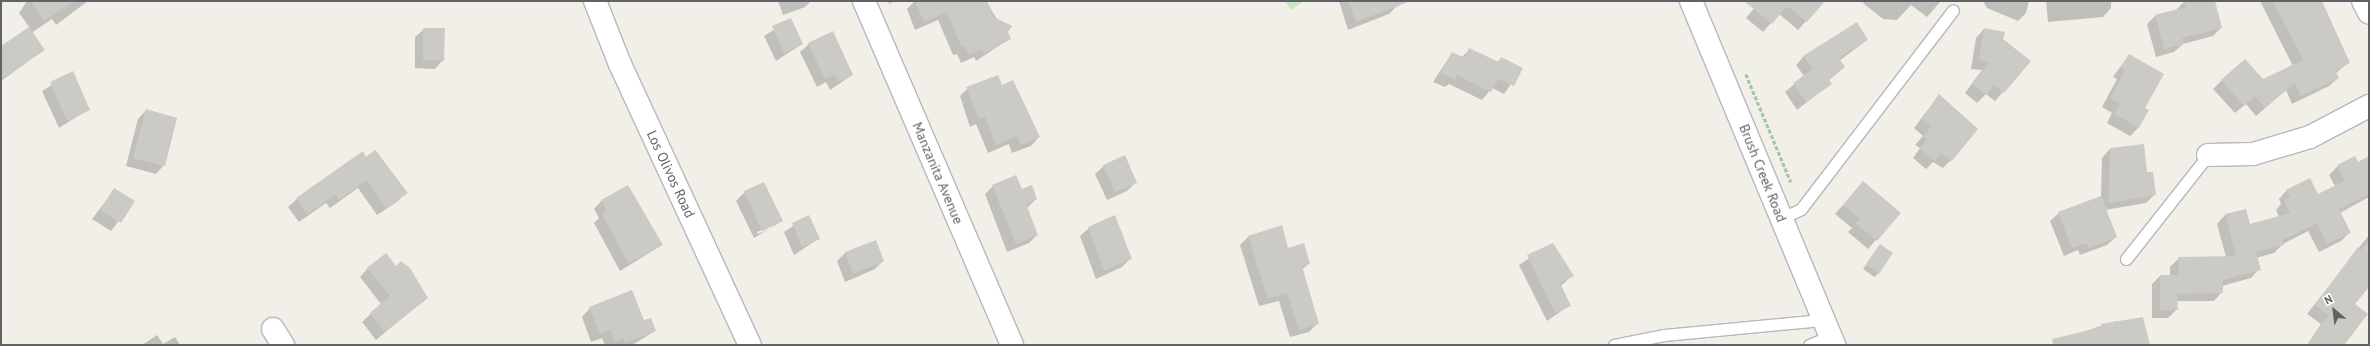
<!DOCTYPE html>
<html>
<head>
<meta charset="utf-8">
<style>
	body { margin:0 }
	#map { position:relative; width:2370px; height:346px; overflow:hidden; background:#f1efe8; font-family:"PT Sans",sans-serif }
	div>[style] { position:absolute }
	.green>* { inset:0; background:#c5e8c5 }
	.shadow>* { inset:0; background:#0003 }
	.building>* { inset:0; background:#cccac5 }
	.path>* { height:2.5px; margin-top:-1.25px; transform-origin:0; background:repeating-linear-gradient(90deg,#9cc7a9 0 4px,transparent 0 6px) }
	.roads { filter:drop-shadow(1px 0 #b5b8bc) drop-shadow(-1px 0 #b5b8bc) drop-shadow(0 1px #b5b8bc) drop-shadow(0 -1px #b5b8bc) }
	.lane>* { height:11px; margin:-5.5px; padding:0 5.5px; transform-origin:5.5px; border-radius:5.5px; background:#fff }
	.street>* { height:22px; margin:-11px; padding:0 11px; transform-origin:11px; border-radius:11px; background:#fff }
	.secondary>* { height:22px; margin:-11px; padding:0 11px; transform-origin:11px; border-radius:11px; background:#fff }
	span { translate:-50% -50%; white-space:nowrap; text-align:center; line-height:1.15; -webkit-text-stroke:4px #fff; paint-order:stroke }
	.street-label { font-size:14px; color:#5f6368 }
	.frame { position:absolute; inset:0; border:2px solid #5f6368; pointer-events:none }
	.north { position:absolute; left:2314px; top:290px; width:40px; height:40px; -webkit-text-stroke:3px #fff; paint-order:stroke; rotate:332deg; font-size:11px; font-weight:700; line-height:16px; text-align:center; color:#5f6368 }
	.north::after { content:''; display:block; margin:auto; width:14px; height:18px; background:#5f6368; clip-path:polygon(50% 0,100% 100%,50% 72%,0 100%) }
</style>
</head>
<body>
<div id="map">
	<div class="green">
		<div style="clip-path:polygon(1285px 1px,1304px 1px,1291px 10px)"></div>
	</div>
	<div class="shadow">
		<div style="clip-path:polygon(27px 1px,88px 1px,56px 25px,52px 19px,31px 33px,41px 52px,1px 81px,1px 47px,30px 28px,19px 13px)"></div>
		<div style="clip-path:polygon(778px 1px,811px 1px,805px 7px,783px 15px)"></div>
		<div style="clip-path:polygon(888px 1px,894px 1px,889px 4px)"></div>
		<div style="clip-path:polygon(915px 1px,986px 1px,1009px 39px,976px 61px,974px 57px,961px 63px,957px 54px,953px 55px,938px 20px,915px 30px,907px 9px)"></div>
		<div style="clip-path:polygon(1339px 1px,1395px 1px,1397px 6px,1389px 14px,1348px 30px)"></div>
		<div style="clip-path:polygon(1760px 1px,1820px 1px,1822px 3px,1798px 30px,1779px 14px,1763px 32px,1746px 18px)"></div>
		<div style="clip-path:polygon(1864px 1px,1941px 1px,1927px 17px,1911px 5px,1897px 20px,1883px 19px,1863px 3px)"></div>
		<div style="clip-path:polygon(1983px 1px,2029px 1px,2026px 13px,2018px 21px,1987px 8px)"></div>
		<div style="clip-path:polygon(2046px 1px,2111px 1px,2111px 8px,2103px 17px,2048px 22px)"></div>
		<div style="clip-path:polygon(2185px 1px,2214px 1px,2221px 28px,2213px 36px,2183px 44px,2174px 52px,2156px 57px,2147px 24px,2156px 15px,2176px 10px)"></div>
		<div style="clip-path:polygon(2260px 1px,2317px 1px,2349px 62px,2336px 73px,2338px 78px,2329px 86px,2292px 104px,2286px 90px,2256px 116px,2246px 104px,2235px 113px,2213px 89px,2222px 80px,2263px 81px,2293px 66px)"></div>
		<div style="clip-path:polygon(791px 19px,802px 44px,776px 61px,764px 36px)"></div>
		<div style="clip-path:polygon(424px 29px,443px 60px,435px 69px,415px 68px,415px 37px)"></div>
		<div style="clip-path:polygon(1984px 29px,2002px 40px,2003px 92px,1995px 101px,1986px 94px,1977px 103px,1965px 93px,1982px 70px,1971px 69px,1976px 38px)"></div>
		<div style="clip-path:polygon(1867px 40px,1839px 61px,1844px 67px,1828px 81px,1830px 84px,1797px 110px,1785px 92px,1804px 76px,1796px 65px,1804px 56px)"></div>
		<div style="clip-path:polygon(809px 44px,852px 75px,830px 90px,826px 82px,817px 87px,800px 52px)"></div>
		<div style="clip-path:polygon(1470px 49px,1497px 63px,1501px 58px,1522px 68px,1504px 94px,1492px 88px,1482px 100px,1449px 84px,1445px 87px,1433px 82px,1452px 53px,1461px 58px)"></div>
		<div style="clip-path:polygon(2129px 55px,2143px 108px,2138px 128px,2130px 136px,2107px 123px,2112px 113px,2102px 107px,2117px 79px,2113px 77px)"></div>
		<div style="clip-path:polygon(72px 73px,89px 109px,59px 128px,42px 91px)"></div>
		<div style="clip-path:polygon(1001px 86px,1039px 137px,1031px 146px,1012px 153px,1009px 144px,988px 153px,976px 124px,970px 127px,960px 96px,969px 87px)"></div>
		<div style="clip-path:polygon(1939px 95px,1951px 160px,1943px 168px,1933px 162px,1926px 169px,1913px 158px,1920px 148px,1915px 145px,1923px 136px,1914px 128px)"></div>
		<div style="clip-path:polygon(146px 110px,164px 165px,156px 174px,126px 166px,138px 119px)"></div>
		<div style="clip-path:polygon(2110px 149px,2146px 173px,2155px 194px,2146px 203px,2105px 210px,2116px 237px,2107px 245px,2080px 255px,2078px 250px,2064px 256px,2050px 221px,2059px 213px,2101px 197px,2102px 158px)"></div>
		<div style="clip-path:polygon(377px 152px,406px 192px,398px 201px,377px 215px,358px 188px,330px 208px,326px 203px,299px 222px,288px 207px,297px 199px)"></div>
		<div style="clip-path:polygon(2369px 157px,2369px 197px,2340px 213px,2349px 233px,2341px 241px,2319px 252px,2308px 231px,2283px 244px,2274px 253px,2256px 258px,2259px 269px,2251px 278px,2222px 286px,2222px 292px,2214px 301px,2177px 301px,2177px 309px,2168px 318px,2152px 318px,2152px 284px,2160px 276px,2170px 276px,2170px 267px,2179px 258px,2226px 257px,2217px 224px,2225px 215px,2249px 225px,2279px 217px,2276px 210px,2281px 204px,2279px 199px,2287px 190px,2317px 195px,2335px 186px,2329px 175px,2338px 166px,2354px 158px,2357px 163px)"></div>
		<div style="clip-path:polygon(1104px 166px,1136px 182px,1127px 191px,1107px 200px,1095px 174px)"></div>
		<div style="clip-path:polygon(1863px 182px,1899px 213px,1868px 249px,1848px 232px,1852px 228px,1835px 214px)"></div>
		<div style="clip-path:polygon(993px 186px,1021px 190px,1036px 199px,1027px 208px,1037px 235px,1029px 243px,1007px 252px,985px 194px)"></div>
		<div style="clip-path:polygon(114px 190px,133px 202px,111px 231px,92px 219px)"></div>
		<div style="clip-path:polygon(evenodd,745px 192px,782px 221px,754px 238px,736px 201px,745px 192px,773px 225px,773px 227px,758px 234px,757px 232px,773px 225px)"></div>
		<div style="clip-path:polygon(602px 200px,662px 245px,620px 271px,594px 223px,599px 218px,594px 209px)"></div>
		<div style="clip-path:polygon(808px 217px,818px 239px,794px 255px,784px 232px)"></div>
		<div style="clip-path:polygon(1089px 228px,1130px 259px,1122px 267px,1096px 279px,1080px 236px)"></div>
		<div style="clip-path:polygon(2369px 235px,2369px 285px,2354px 304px,2340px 345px,2307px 345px,2321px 324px,2307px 314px)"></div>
		<div style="clip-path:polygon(1249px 236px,1288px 249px,1309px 263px,1302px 270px,1318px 323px,1309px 332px,1290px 337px,1279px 301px,1259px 306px,1240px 245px)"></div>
		<div style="clip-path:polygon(875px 241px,883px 261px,875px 269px,845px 282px,837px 261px,845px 253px)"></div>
		<div style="clip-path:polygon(1552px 244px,1573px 275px,1561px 286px,1570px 305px,1547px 321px,1519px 265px)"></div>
		<div style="clip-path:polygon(1880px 245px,1879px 273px,1874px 277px,1863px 269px)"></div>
		<div style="clip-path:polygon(396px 267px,409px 269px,427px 297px,376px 340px,362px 322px,381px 304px,360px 277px,368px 268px)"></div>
		<div style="clip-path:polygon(590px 308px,643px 321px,655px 331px,632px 345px,605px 345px,602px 338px,591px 342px,582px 317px)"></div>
		<div style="clip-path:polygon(2116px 321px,2149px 345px,2066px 345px,2074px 335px)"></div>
		<div style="clip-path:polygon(157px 335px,163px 344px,175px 337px,180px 345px,142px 345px)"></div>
	</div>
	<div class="building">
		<div style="clip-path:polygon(31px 1px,74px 1px,44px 21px)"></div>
		<div style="clip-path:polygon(915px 1px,987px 1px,994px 17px,1012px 26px,1008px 32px,1011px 39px,984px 54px,982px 49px,969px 55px,965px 46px,962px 48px,947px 12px,924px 22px)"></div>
		<div style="clip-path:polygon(1348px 1px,1408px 1px,1408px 2px,1356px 22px)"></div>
		<div style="clip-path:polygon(1744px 1px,1825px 1px,1807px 22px,1787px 6px,1772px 24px)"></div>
		<div style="clip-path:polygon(2184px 1px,2215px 1px,2222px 28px,2182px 38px,2184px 44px,2164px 49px,2155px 15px,2186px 7px)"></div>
		<div style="clip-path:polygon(2273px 1px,2322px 1px,2350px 63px,2335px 70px,2339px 78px,2301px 96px,2295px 83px,2265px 108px,2255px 96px,2244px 106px,2221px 80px,2245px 59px,2263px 79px,2303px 60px)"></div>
		<div style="clip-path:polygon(791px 18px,803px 44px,784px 53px,772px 26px)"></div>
		<div style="clip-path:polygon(1857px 22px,1868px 40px,1839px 58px,1845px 67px,1829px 80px,1832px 84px,1806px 102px,1793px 83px,1813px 69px,1803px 56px)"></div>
		<div style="clip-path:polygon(29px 27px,45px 50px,1px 79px,1px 46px)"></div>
		<div style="clip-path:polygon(423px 28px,445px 28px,444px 61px,423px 60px)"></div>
		<div style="clip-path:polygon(1984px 28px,2005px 32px,2003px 39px,2031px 61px,2004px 93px,1994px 85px,1986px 95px,1973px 84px,1989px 62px,1979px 60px)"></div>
		<div style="clip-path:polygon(833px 31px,853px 75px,838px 82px,835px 74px,825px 79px,808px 43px)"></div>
		<div style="clip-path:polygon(1469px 48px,1499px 62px,1501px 57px,1523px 68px,1514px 86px,1498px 79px,1491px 92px,1457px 75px,1455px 80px,1441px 73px,1452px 52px,1465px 58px)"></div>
		<div style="clip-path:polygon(2129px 54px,2164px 74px,2145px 108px,2149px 110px,2139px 128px,2114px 114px,2120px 104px,2110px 98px,2125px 71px,2121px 68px)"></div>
		<div style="clip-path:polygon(73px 71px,90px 110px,67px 121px,50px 82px)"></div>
		<div style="clip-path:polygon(998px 75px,1002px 85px,1013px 80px,1040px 137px,1021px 145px,1017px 136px,996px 145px,985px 117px,979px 119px,966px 87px)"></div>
		<div style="clip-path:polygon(1939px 94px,1978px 129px,1952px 161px,1941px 153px,1935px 161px,1920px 149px,1927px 139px,1923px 136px,1931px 127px,1922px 119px)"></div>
		<div style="clip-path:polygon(146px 109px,177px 118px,165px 166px,133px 158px)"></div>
		<div style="clip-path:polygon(2144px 144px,2147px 172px,2153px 172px,2156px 195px,2109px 203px,2110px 148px)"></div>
		<div style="clip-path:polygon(375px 150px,408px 193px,386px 208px,367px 180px,339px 200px,335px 195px,307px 214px,296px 198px,363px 151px,366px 157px)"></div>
		<div style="clip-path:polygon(1125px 155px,1137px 183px,1115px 192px,1103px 165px)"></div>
		<div style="clip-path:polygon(2355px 156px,2358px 162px,2369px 156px,2369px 194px,2339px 209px,2351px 233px,2327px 244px,2317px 223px,2283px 240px,2284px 245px,2256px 252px,2261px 270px,2223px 280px,2223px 293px,2177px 294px,2178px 310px,2160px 310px,2160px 275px,2179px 275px,2178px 257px,2236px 256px,2225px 214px,2246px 209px,2250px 224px,2290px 213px,2284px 200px,2290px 197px,2286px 190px,2310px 178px,2318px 194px,2345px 181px,2337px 165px)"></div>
		<div style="clip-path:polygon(1016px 175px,1022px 189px,1032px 185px,1037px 199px,1026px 204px,1038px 235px,1016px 244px,992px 185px)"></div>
		<div style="clip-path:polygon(1863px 181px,1901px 213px,1877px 241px,1855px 223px,1860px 219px,1843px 205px)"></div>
		<div style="clip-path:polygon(764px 182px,783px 221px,762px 231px,744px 191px)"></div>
		<div style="clip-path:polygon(628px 185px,663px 245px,628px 263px,602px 214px,607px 211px,601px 200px)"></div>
		<div style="clip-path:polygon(114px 188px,135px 201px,121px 223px,100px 210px)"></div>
		<div style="clip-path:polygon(2101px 196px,2117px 237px,2089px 248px,2087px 243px,2072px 248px,2058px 212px)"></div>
		<div style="clip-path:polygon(809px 215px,820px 239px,802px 247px,792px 223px)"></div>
		<div style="clip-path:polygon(1115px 215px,1132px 259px,1104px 271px,1088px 227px)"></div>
		<div style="clip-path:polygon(1282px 225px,1288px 248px,1304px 243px,1310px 264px,1302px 266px,1319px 324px,1299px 330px,1287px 293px,1268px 299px,1248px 236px)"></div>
		<div style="clip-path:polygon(876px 240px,884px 261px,853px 274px,845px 252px)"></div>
		<div style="clip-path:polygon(2369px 240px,2369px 287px,2355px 304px,2368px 314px,2344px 345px,2307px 345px,2329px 315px,2315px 305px,2358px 247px,2360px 251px)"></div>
		<div style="clip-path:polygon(1553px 243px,1574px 276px,1560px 283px,1571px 306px,1555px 313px,1527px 255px)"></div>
		<div style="clip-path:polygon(1880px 244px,1893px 253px,1879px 274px,1866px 264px)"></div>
		<div style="clip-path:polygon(386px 253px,396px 266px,401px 261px,410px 268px,428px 298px,385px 332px,370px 313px,390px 296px,367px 268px)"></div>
		<div style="clip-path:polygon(632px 290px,644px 320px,651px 318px,656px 331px,625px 343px,623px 338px,615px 342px,611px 330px,600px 334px,589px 307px)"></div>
		<div style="clip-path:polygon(2143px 317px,2150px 345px,2053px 345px,2052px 339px,2102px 327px,2101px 324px)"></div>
	</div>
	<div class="path">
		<div style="left:1746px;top:74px;width:117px;rotate:67.4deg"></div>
	</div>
	<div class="roads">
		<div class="lane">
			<div style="left:1782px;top:218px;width:21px;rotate:-25deg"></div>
			<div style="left:1801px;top:209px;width:250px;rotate:-52.6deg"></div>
			<div style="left:2126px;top:259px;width:132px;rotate:-51.7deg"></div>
			<div style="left:1614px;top:345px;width:51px;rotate:-11.3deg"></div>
			<div style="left:1664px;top:335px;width:161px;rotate:-5.4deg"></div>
			<div style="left:1809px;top:345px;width:23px;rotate:-23deg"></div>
		</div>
		<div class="street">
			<div style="left:595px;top:1px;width:68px;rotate:68.4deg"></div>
			<div style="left:620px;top:64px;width:310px;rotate:65.2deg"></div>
			<div style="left:864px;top:1px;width:374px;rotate:66.7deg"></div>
			<div style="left:2363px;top:1px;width:13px;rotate:63deg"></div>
			<div style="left:2208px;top:155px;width:45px;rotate:-1.3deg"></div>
			<div style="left:2253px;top:154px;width:59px;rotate:-16.6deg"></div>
			<div style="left:2310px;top:137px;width:67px;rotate:-27.7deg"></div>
			<div style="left:273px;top:329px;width:19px;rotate:58deg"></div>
		</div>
		<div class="secondary">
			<div style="left:1691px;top:1px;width:373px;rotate:67.4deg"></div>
		</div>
	</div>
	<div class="street-label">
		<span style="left:938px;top:173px;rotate:67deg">Manzanita Avenue</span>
		<span style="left:1763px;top:173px;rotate:68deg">Brush Creek Road</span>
		<span style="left:671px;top:174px;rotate:65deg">Los Olivos Road</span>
	</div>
	<div class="frame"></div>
	<div class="north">N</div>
</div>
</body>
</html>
